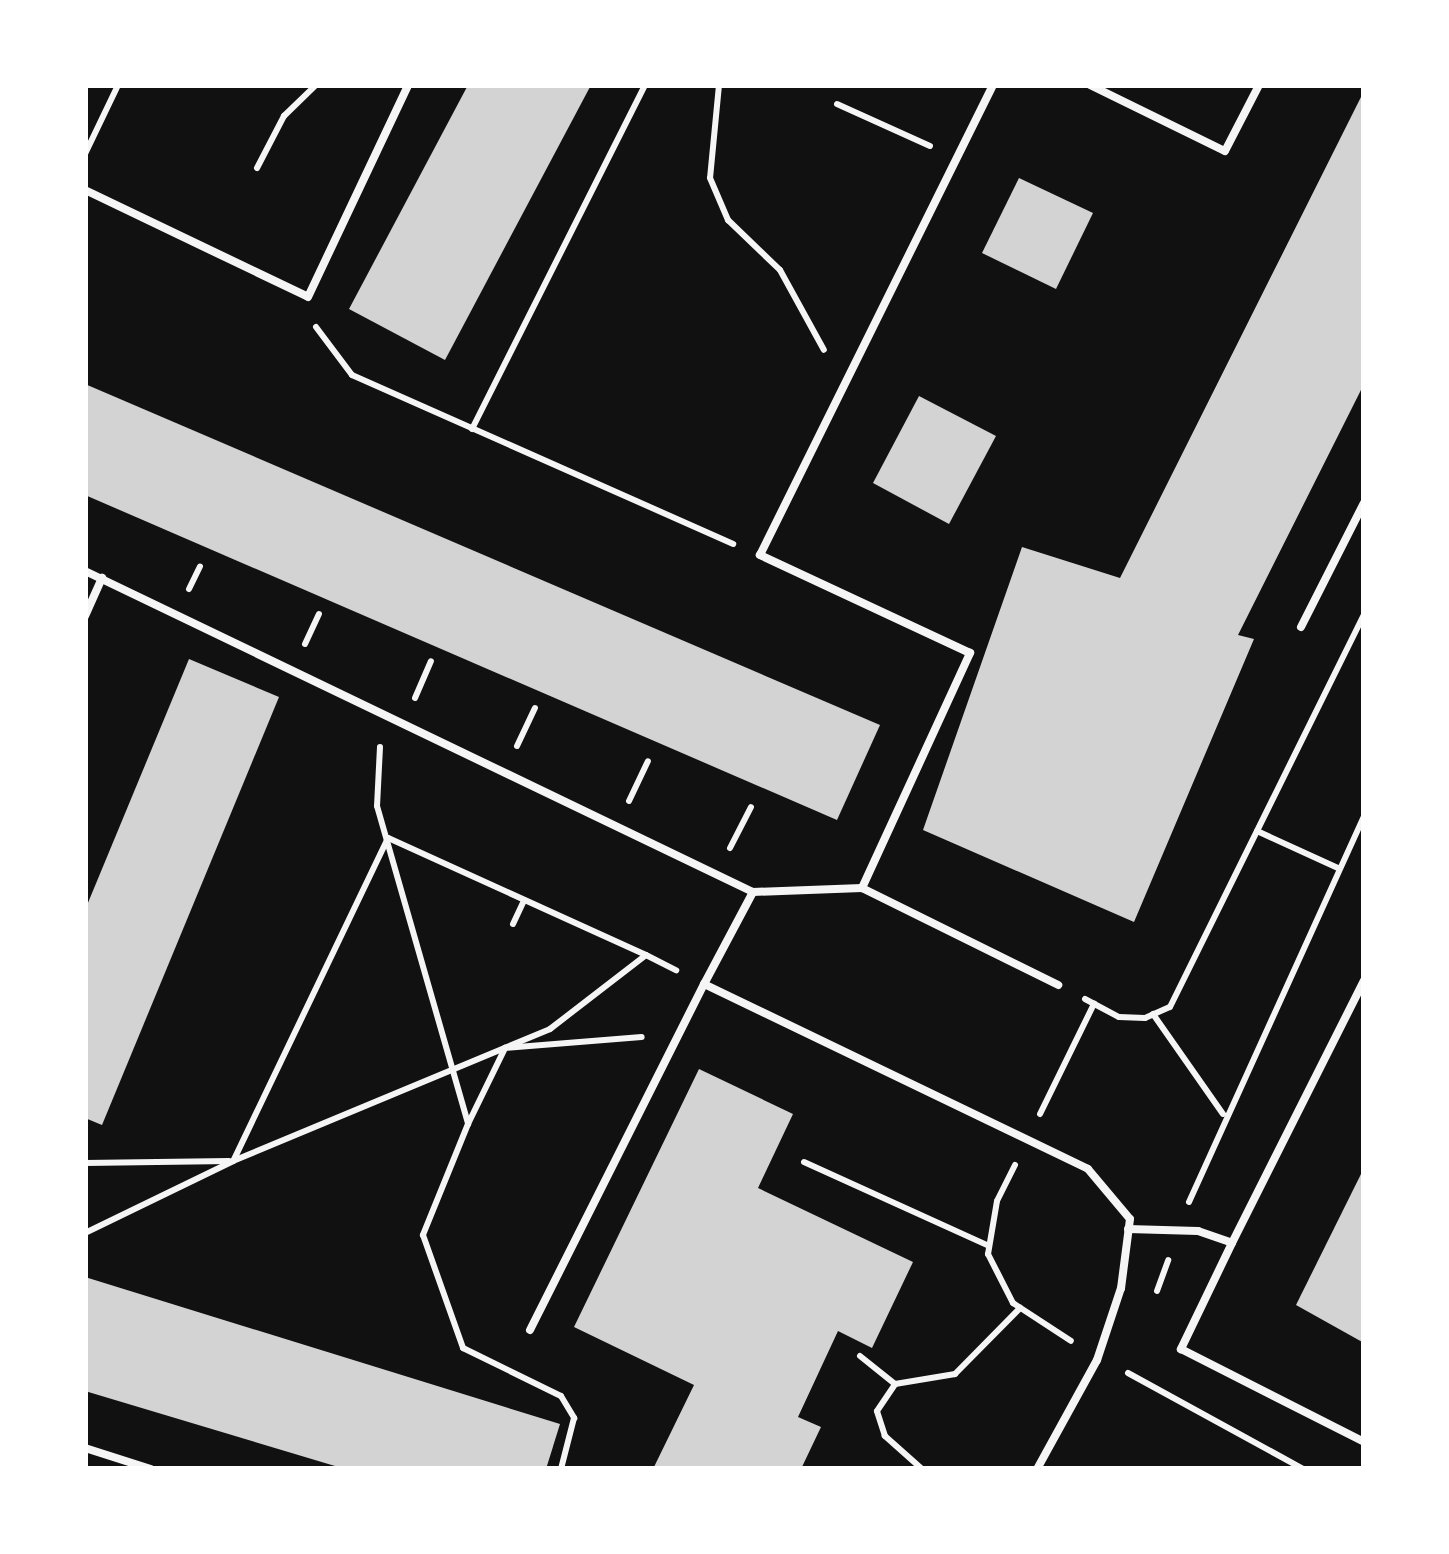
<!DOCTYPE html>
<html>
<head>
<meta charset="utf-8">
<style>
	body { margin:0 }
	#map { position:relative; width:1449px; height:1554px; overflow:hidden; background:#111; font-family:Inter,sans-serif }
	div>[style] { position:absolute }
	.building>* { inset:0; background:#d3d3d3 }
	.path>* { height:6px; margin:-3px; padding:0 3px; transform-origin:3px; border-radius:3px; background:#f5f5f5 }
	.service>* { height:8px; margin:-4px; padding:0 4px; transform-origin:4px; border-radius:4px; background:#f5f5f5 }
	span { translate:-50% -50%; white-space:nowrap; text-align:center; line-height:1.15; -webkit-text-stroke:9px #fff; paint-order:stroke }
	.frame { position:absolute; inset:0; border:88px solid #fff; pointer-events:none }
</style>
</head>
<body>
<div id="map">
	<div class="building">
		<div style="clip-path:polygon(468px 85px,591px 85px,445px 360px,349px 309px)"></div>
		<div style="clip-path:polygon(1364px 91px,1364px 384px,1238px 635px,1254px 639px,1134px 922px,923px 830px,1022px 547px,1120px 578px)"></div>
		<div style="clip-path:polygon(1019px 178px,1093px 213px,1056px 289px,982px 253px)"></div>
		<div style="clip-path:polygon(85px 384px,880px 725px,837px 820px,85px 495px)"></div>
		<div style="clip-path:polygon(919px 396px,996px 436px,949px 524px,873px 483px)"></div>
		<div style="clip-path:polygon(189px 659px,279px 697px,102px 1125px,85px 1118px,85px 910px)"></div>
		<div style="clip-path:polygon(699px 1069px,793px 1114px,758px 1188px,913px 1262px,872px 1348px,838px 1331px,798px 1417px,821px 1427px,801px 1469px,653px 1469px,694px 1385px,574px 1327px)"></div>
		<div style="clip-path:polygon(1364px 1168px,1364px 1343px,1296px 1305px)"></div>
		<div style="clip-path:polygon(85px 1277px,560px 1424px,546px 1469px,345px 1469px,85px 1391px)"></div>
	</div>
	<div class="path">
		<div style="left:719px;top:85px;width:93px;rotate:95.5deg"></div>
		<div style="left:710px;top:178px;width:46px;rotate:66.8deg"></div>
		<div style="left:728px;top:220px;width:72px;rotate:43.9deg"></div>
		<div style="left:780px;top:270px;width:91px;rotate:61.2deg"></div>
		<div style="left:837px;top:104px;width:102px;rotate:24.3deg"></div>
		<div style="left:85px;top:154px;width:76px;rotate:-64.4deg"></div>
		<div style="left:257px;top:168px;width:59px;rotate:-62.6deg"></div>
		<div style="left:284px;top:116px;width:45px;rotate:-44.1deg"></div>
		<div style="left:316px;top:327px;width:60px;rotate:53.1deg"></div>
		<div style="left:352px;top:375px;width:417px;rotate:23.9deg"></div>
		<div style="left:472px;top:429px;width:385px;rotate:-63.3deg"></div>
		<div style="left:189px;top:589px;width:25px;rotate:-64deg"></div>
		<div style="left:305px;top:644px;width:33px;rotate:-65deg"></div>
		<div style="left:415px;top:698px;width:40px;rotate:-66.6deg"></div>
		<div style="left:517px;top:746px;width:42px;rotate:-64.7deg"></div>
		<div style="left:380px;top:747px;width:59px;rotate:92.9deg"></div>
		<div style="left:377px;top:806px;width:331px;rotate:74deg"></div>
		<div style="left:468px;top:1124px;width:85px;rotate:-64deg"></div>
		<div style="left:505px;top:1048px;width:137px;rotate:-4.6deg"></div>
		<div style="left:629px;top:801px;width:44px;rotate:-64.6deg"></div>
		<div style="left:1257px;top:831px;width:89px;rotate:24.6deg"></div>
		<div style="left:730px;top:848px;width:46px;rotate:-62.9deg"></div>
		<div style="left:513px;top:924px;width:26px;rotate:-65deg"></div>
		<div style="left:646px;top:955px;width:34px;rotate:27deg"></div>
		<div style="left:1085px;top:999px;width:38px;rotate:28deg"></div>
		<div style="left:1119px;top:1017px;width:26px;rotate:2deg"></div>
		<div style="left:1145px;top:1018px;width:27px;rotate:-24deg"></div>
		<div style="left:1170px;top:1007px;width:437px;rotate:-63.7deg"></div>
		<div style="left:1153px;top:1014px;width:122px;rotate:55deg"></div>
		<div style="left:1040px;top:1114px;width:123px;rotate:-63.9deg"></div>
		<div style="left:468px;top:1124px;width:120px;rotate:112.1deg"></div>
		<div style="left:423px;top:1235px;width:120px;rotate:70.5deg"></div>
		<div style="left:463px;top:1348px;width:109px;rotate:26.1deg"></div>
		<div style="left:561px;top:1396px;width:26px;rotate:59deg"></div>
		<div style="left:574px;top:1418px;width:53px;rotate:104.3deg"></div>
		<div style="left:804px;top:1162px;width:203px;rotate:24.4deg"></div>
		<div style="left:85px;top:1163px;width:144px;rotate:-0.8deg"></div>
		<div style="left:1015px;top:1165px;width:40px;rotate:116.6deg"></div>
		<div style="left:997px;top:1201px;width:54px;rotate:99.6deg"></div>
		<div style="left:988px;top:1254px;width:55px;rotate:63deg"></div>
		<div style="left:1013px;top:1303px;width:69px;rotate:33.2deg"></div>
		<div style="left:1189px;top:1202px;width:424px;rotate:-65.6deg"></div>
		<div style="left:85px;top:1233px;width:165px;rotate:-25.9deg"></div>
		<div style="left:233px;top:1161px;width:343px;rotate:-22.6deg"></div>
		<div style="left:550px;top:1029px;width:121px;rotate:-37.6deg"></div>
		<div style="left:646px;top:955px;width:283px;rotate:-155.6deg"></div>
		<div style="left:388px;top:838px;width:358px;rotate:115.6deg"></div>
		<div style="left:1157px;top:1291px;width:33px;rotate:-70deg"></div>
		<div style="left:860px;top:1356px;width:45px;rotate:38.7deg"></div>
		<div style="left:1128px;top:1373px;width:200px;rotate:28.7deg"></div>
		<div style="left:922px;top:1469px;width:50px;rotate:-138.3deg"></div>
		<div style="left:885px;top:1436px;width:26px;rotate:-108deg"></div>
		<div style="left:877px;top:1411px;width:32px;rotate:-56deg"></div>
		<div style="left:895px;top:1384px;width:61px;rotate:-9.5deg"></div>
		<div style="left:955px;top:1374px;width:93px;rotate:-45.4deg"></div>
	</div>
	<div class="service">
		<div style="left:1090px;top:85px;width:150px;rotate:26.1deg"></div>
		<div style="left:1225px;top:151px;width:74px;rotate:-62.7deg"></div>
		<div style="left:85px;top:190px;width:247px;rotate:25.6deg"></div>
		<div style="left:308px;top:297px;width:234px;rotate:-64.7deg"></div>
		<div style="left:85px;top:571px;width:741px;rotate:25.67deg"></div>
		<div style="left:753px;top:892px;width:109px;rotate:-2.1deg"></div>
		<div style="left:862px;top:888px;width:219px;rotate:26.3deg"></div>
		<div style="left:85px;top:616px;width:42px;rotate:-65.9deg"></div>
		<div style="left:1301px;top:627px;width:139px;rotate:-63.1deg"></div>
		<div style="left:862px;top:888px;width:259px;rotate:-65.3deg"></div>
		<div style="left:970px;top:653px;width:232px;rotate:-155deg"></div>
		<div style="left:760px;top:555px;width:525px;rotate:-63.63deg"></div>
		<div style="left:753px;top:892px;width:104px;rotate:118deg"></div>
		<div style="left:704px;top:984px;width:426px;rotate:25.7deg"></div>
		<div style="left:1088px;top:1169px;width:65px;rotate:50deg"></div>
		<div style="left:1130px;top:1219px;width:70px;rotate:97.4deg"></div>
		<div style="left:1121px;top:1288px;width:76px;rotate:108.4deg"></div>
		<div style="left:1097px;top:1360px;width:124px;rotate:118.8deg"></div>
		<div style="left:1128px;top:1229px;width:70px;rotate:1.6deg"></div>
		<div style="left:1198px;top:1231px;width:36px;rotate:19deg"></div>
		<div style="left:1232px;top:1243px;width:118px;rotate:115.7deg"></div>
		<div style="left:1181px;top:1349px;width:205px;rotate:26.9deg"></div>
		<div style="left:1232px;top:1243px;width:294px;rotate:-63.3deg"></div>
		<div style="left:530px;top:1330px;width:387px;rotate:-63.3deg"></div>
		<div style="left:85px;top:1448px;width:69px;rotate:17.7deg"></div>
	</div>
	<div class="frame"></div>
</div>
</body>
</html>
